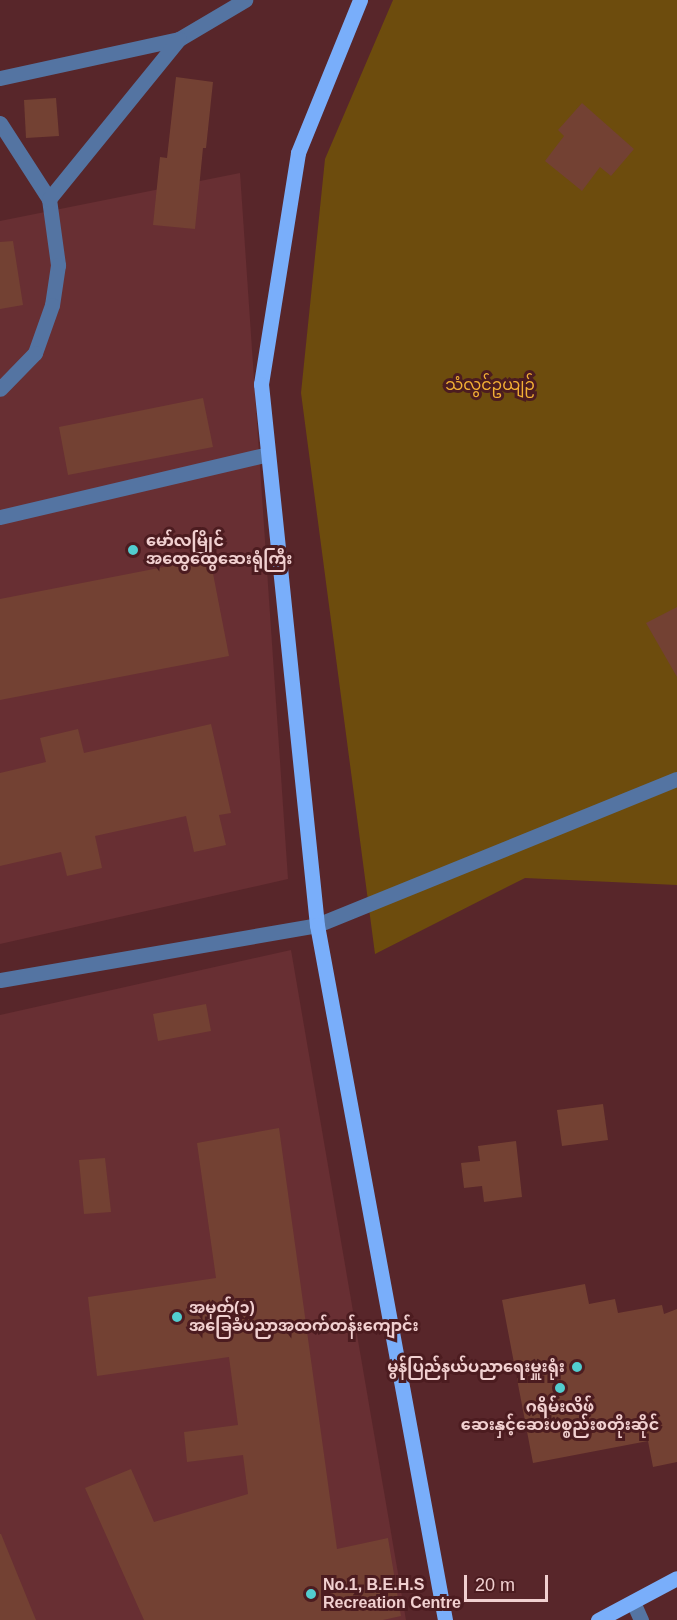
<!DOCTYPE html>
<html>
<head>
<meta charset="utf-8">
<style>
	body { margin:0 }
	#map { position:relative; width:677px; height:1620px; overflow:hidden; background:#58262a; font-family:Arial,"Noto Sans Myanmar",sans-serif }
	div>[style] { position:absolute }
	.built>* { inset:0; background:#682f33 }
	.green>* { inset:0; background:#6d4c0d }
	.building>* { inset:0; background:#734133 }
	.minor>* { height:15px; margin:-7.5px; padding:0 7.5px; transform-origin:7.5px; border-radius:7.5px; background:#5474a2 }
	.major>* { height:15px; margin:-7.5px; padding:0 7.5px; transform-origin:7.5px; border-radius:7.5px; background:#79aefa }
	.dots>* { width:16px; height:16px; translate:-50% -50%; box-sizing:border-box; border:3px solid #4c1c20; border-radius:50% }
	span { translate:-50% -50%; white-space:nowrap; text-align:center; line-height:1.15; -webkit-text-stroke:6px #4c1c20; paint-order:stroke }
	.park-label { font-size:16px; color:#f4b035 }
	.poi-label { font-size:16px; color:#f1d0d0; font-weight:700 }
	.left { translate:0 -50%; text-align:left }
	.right { translate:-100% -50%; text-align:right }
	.scale { position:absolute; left:464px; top:1575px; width:84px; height:27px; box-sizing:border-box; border:3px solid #f1d0d0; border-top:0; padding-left:8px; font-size:18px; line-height:21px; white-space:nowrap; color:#f1d0d0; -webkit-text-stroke:4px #4c1c20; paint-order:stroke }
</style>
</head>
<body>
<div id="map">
	<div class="built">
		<div style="clip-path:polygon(240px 173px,288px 879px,0 944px,0 221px)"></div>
		<div style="clip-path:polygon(291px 950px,406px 1620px,0 1620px,0 1015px)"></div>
	</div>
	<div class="green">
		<div style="clip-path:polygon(393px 0,677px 0,677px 885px,525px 878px,375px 954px,301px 393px,325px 159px)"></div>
	</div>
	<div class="building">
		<div style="clip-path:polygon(176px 77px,213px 82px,206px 148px,203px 148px,195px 229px,153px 225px,160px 157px,167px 158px)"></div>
		<div style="clip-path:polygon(56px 98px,59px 136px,26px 138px,24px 100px)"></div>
		<div style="clip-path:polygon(582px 103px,634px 149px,611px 176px,600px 167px,582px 191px,545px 161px,564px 136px,558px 130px)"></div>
		<div style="clip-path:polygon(13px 241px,23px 305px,0 309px,0 242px)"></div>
		<div style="clip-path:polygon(203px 398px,213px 447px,68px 475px,59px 427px)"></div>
		<div style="clip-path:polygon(210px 558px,229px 656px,0 700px,0 599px)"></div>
		<div style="clip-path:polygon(677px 607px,677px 677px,646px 623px)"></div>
		<div style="clip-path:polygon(211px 724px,231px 813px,219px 815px,226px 845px,194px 852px,186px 816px,95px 836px,102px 868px,67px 876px,61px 852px,0 866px,0 773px,46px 762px,40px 738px,78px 729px,84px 753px)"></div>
		<div style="clip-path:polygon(206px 1004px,211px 1031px,158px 1041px,153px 1014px)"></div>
		<div style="clip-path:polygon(603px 1104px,608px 1140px,562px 1146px,557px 1110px)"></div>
		<div style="clip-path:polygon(279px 1128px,337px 1549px,388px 1538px,401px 1616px,383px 1620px,144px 1620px,85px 1488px,131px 1469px,154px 1522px,248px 1494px,243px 1455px,187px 1462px,184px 1432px,238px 1425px,229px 1357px,97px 1376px,88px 1297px,216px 1278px,197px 1143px)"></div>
		<div style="clip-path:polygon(516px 1141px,522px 1197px,484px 1202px,482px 1186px,464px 1188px,461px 1163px,480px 1161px,478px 1146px)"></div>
		<div style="clip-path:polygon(105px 1158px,111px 1212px,84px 1214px,79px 1160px)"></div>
		<div style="clip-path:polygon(585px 1284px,589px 1304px,615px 1299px,618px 1313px,662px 1305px,664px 1314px,677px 1309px,677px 1462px,653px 1467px,648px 1441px,533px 1463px,502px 1300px)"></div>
		<div style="clip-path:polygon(0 1534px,1px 1534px,36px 1620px,0 1620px)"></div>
	</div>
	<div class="minor">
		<div style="left:0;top:78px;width:183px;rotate:-12.3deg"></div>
		<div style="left:179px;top:39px;width:77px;rotate:-30.6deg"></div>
		<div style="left:0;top:123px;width:90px;rotate:57.2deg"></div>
		<div style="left:49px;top:199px;width:67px;rotate:82.2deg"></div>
		<div style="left:58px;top:265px;width:40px;rotate:98.5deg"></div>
		<div style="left:52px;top:305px;width:51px;rotate:109.5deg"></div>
		<div style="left:35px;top:353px;width:50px;rotate:134.2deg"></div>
		<div style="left:49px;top:199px;width:206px;rotate:-50.9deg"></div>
		<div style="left:0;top:517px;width:275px;rotate:-13.2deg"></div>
		<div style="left:0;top:980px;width:322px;rotate:-9.8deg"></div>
		<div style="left:317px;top:925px;width:388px;rotate:-22.1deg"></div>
		<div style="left:633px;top:1602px;width:20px;rotate:66deg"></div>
	</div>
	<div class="major">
		<div style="left:360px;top:0;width:165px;rotate:112.1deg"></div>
		<div style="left:298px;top:153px;width:234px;rotate:99.1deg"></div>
		<div style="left:261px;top:384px;width:544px;rotate:84.09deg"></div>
		<div style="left:317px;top:925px;width:707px;rotate:79.56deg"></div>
		<div style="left:598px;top:1620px;width:89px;rotate:-28deg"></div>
	</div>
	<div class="dots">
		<div style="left:133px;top:550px;background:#52cdcf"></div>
		<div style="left:177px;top:1317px;background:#52cdcf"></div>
		<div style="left:577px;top:1367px;background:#52cdcf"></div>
		<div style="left:560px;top:1388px;background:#52cdcf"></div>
		<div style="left:311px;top:1594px;background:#52cdcf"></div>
	</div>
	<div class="park-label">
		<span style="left:490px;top:385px">သံလွင်ဥယျဉ်</span>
	</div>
	<div class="poi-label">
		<span class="left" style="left:146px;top:550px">မော်လမြိုင်<br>အထွေထွေဆေးရုံကြီး</span>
		<span class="left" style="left:189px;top:1317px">အမှတ်(၁)<br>အခြေခံပညာအထက်တန်းကျောင်း</span>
		<span class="right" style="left:565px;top:1367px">မွန်ပြည်နယ်ပညာရေးမှူးရုံး</span>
		<span style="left:560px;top:1416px">ဂရိမ်းလိဖ်<br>ဆေးနှင့်ဆေးပစ္စည်းစတိုးဆိုင်</span>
		<span class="left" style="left:323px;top:1594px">No.1, B.E.H.S<br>Recreation Centre</span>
	</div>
	<div class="scale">20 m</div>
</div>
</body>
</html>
